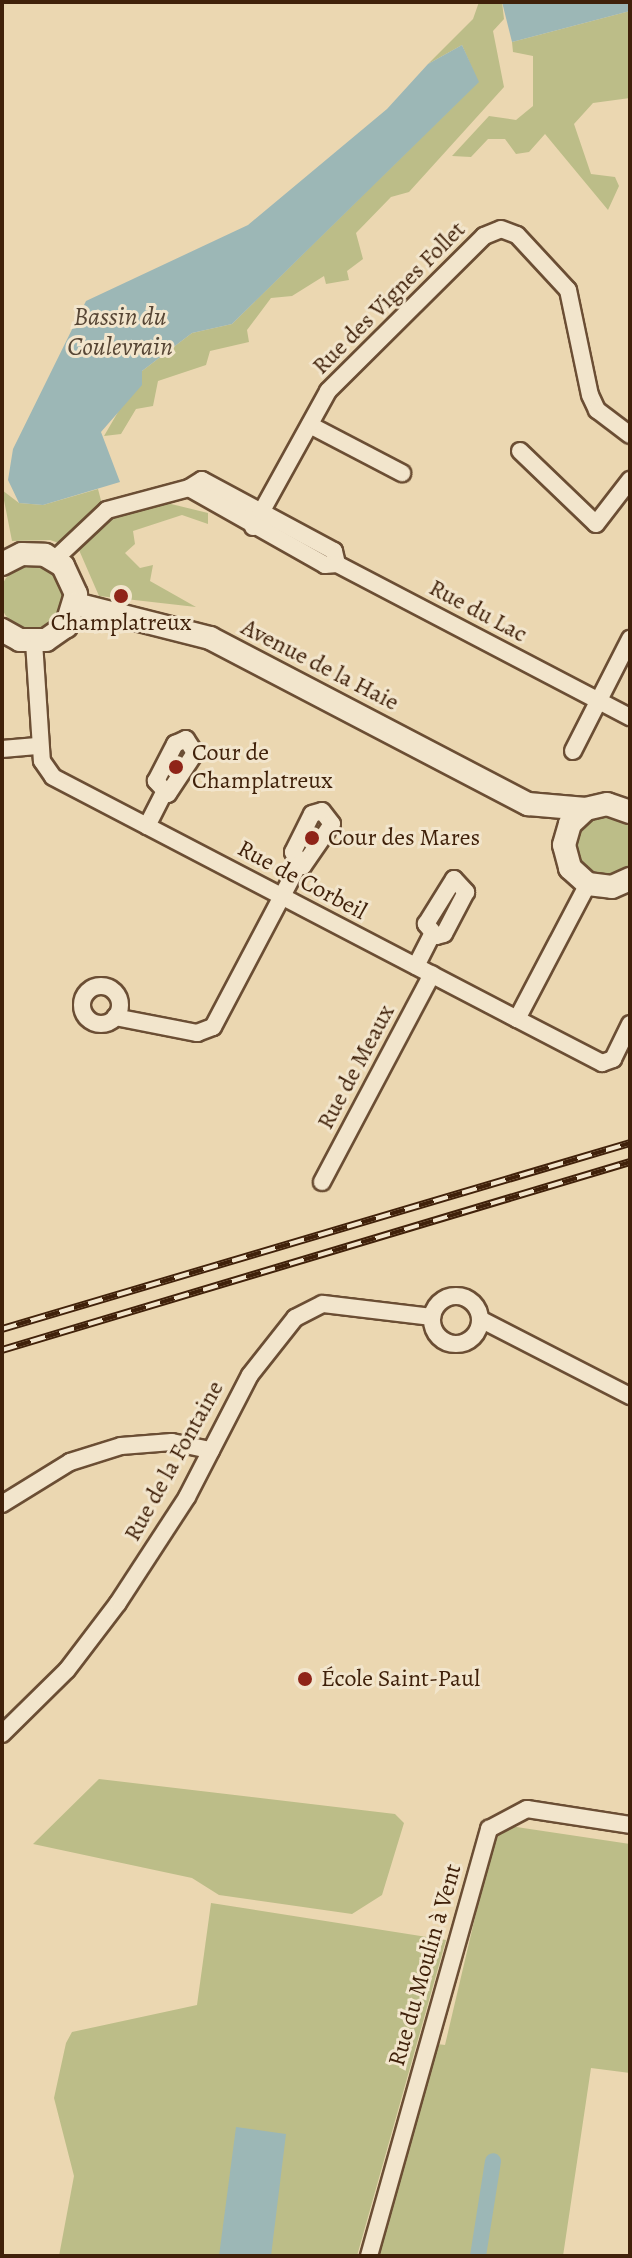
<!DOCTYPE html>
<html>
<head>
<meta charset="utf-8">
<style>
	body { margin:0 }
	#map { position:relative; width:632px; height:2258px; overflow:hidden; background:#ebd7b1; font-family:Alegreya,serif }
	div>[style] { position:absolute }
	.green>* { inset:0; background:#bcbd88 }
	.round { border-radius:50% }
	.water>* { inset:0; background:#9cb7b6 }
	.canal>* { height:16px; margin:-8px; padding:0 8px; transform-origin:8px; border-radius:8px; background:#9cb7b6 }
	.roads { filter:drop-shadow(2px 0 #6b4e34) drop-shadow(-2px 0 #6b4e34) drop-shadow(0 2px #6b4e34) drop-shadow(0 -2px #6b4e34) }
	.minor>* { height:16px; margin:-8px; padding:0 8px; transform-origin:8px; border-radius:8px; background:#f2e5cc }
	.minor>.ring { margin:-8px; padding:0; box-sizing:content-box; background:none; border:16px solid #f2e5cc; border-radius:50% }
	.tertiary>* { height:22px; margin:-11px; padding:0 11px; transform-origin:11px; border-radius:11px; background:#f2e5cc }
	.rail>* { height:8px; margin-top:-4px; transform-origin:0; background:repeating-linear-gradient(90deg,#f2e5cc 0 15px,#40210a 0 30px); box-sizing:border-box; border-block:2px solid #40210a }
	.dots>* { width:22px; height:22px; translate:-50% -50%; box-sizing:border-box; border:4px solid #f2e5cc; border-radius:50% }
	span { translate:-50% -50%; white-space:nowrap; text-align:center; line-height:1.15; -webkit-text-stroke:6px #f2e5cc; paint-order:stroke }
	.street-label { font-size:24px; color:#40210a }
	.poi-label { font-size:24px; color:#40210a }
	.left { translate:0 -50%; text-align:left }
	.water-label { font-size:26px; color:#574635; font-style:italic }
	.frame { position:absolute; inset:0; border:4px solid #40210a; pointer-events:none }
</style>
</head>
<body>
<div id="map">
	<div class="green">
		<div style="clip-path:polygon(479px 2px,502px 2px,504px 19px,493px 31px,504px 87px,409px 192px,391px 197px,356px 233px,363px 259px,347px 271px,349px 280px,326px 284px,324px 276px,292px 296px,271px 298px,247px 330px,249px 342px,210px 351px,206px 365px,158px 381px,153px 406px,136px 409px,121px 434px,104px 436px,142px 371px,192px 333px,232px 324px,478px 82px,462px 45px,428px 64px,473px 19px)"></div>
		<div style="clip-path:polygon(630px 11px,630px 98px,593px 103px,574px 124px,591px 174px,615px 177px,619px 186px,608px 210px,545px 134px,529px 152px,516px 154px,505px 139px,488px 139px,471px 157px,452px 156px,489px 116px,516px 120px,533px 106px,533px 56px,513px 52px,512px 42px)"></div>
		<div style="clip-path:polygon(98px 489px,103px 508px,163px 502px,208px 513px,208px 524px,182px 515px,133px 531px,135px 544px,125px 553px,140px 568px,153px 565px,150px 581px,196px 607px,99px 596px,79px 550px,50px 540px,12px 541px,2px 490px,19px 503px,43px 505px)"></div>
		<div class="round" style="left:0;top:564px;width:66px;height:66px"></div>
		<div style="clip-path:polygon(600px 812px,630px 819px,630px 873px,622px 878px,589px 876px,576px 858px,575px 835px)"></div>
		<div style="clip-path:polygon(99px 1779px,395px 1814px,404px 1823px,382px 1895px,352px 1914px,219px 1895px,192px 1878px,33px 1844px)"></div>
		<div style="clip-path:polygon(497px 1824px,630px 1844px,630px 2073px,591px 2068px,563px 2256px,376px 2256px,437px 2044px,445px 2045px)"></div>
		<div style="clip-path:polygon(211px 1903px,446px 1940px,357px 2256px,59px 2256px,74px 2176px,54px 2098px,66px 2043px,72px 2032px,197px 2005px)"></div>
	</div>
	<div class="water">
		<div style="clip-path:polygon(502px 2px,630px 2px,630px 11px,512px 42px)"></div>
		<div style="clip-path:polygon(462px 45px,479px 82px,232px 324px,192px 333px,142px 371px,142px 385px,101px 432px,120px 482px,43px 505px,19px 503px,8px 480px,13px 449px,86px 301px,248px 225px,387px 109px,428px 64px)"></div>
		<div style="clip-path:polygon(236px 2127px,286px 2134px,271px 2256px,219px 2256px)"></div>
	</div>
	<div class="canal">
		<div style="left:478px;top:2256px;width:96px;rotate:-81deg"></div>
	</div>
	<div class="roads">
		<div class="minor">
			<div style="left:310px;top:425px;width:104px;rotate:27.6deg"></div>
			<div style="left:520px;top:451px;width:105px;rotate:43.8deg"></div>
			<div style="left:596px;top:524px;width:56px;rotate:-52.3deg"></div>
			<div style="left:189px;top:488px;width:15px;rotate:-32deg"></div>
			<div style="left:202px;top:480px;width:150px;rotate:28.3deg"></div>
			<div style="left:334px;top:551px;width:13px;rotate:77deg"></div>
			<div style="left:253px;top:527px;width:155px;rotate:-61.1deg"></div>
			<div style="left:328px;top:391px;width:220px;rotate:-44.8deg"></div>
			<div style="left:484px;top:236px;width:18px;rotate:-22deg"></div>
			<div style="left:501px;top:229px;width:17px;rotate:21deg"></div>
			<div style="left:517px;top:235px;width:75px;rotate:47.2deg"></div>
			<div style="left:568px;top:290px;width:107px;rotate:78.2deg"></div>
			<div style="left:590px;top:395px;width:17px;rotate:65deg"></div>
			<div style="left:597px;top:410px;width:41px;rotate:37.1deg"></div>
			<div style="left:55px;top:559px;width:71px;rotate:-43.3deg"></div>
			<div style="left:107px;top:510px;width:85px;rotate:-15deg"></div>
			<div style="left:189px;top:488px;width:156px;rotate:29.5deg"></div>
			<div style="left:325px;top:565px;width:12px;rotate:-5deg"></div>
			<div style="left:337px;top:564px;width:331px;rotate:27.6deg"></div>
			<div style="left:34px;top:642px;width:119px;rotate:86.2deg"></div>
			<div style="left:42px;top:761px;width:19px;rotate:55deg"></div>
			<div style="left:53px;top:777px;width:523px;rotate:27.54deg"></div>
			<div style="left:517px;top:1019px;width:153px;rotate:-62.3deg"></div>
			<div style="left:186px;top:739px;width:17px;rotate:57deg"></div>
			<div style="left:195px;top:753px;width:49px;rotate:123.4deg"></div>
			<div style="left:168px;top:794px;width:18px;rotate:-133deg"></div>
			<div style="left:156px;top:781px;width:42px;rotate:-62.8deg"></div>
			<div style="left:175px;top:744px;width:12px;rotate:-24deg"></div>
			<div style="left:2px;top:749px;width:38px;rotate:-5deg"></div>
			<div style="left:573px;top:751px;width:126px;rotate:-63deg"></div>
			<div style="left:322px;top:811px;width:16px;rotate:52deg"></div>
			<div style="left:332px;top:824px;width:51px;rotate:124.6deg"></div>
			<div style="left:303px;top:866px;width:17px;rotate:-126deg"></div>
			<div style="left:293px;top:852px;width:42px;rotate:-63.4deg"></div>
			<div style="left:312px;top:814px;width:10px;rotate:-17deg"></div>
			<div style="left:147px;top:826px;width:38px;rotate:-63deg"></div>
			<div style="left:454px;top:879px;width:18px;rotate:47deg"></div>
			<div style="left:466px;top:892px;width:47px;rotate:117.6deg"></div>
			<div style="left:444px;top:934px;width:8px;rotate:166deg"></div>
			<div style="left:436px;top:936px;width:16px;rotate:-130deg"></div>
			<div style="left:426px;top:924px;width:53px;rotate:-58.1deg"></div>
			<div style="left:416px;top:966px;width:36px;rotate:-63deg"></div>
			<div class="ring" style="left:82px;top:986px;width:22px;height:22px"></div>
			<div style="left:115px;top:1017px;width:84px;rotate:11deg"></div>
			<div style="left:197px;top:1033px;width:17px;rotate:-21deg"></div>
			<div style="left:213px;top:1027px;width:184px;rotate:-62.2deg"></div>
			<div style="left:517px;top:1019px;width:96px;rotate:27.4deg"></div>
			<div style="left:602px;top:1063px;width:12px;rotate:-20deg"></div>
			<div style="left:613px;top:1059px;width:39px;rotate:-64deg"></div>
			<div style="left:322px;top:1182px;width:235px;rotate:-62.1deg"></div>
			<div class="ring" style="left:432px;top:1296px;width:32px;height:32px"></div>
			<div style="left:480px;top:1319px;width:169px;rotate:27.2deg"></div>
			<div style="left:2px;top:1504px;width:80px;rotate:-31.7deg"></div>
			<div style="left:70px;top:1462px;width:53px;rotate:-17.4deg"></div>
			<div style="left:121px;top:1446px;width:51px;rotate:-4.5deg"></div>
			<div style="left:172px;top:1442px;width:40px;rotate:12deg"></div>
			<div style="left:2px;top:1734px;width:91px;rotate:-44.6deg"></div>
			<div style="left:67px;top:1670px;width:84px;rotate:-52.7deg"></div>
			<div style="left:118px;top:1603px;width:126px;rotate:-56.9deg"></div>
			<div style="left:187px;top:1497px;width:137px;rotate:-62.7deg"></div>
			<div style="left:250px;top:1375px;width:73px;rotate:-51.7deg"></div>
			<div style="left:295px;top:1318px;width:31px;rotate:-27deg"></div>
			<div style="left:323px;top:1304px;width:110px;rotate:6.8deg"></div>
			<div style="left:369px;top:2256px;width:444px;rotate:-74.3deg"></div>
			<div style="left:489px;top:1829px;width:43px;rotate:-27.8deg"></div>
			<div style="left:527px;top:1809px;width:104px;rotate:8.8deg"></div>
		</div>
		<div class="tertiary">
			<div style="left:2px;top:564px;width:22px;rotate:-27deg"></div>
			<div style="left:22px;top:554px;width:23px;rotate:2deg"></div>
			<div style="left:45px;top:555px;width:21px;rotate:31deg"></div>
			<div style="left:63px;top:566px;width:31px;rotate:65deg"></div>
			<div style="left:76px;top:594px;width:34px;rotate:107deg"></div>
			<div style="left:66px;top:626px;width:24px;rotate:145deg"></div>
			<div style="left:46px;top:640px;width:26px;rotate:180deg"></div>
			<div style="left:20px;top:640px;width:21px;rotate:-151deg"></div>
			<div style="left:76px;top:604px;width:138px;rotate:14.2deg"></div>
			<div style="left:210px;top:638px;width:359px;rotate:27.6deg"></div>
			<div style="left:528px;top:804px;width:58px;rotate:4.9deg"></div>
			<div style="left:630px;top:812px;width:24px;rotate:-161deg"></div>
			<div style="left:607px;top:804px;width:22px;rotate:167deg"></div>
			<div style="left:586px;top:809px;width:22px;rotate:137deg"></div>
			<div style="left:570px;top:824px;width:22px;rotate:106deg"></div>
			<div style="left:564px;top:845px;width:24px;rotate:75deg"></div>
			<div style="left:570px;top:868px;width:24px;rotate:42deg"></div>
			<div style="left:588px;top:884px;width:24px;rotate:7deg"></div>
			<div style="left:612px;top:887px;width:20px;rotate:-24deg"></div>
		</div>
	</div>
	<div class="rail">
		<div style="left:2px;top:1329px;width:655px;rotate:-16.5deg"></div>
		<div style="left:2px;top:1350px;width:656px;rotate:-16.67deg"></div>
	</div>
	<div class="dots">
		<div style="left:121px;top:596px;background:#8f2418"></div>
		<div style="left:176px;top:767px;background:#8f2418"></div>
		<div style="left:312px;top:838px;background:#8f2418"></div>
		<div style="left:305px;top:1679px;background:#8f2418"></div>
	</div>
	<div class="street-label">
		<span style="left:389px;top:298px;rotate:-45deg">Rue des Vignes Follet</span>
		<span style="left:478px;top:611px;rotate:28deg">Rue du Lac</span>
		<span style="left:320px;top:665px;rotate:27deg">Avenue de la Haie</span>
		<span style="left:302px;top:880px;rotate:28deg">Rue de Corbeil</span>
		<span style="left:356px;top:1067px;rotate:-62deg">Rue de Meaux</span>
		<span style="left:174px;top:1461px;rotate:-61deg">Rue de la Fontaine</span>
		<span style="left:425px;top:1965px;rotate:-74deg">Rue du Moulin à Vent</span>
	</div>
	<div class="poi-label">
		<span style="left:121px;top:623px">Champlatreux</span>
		<span class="left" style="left:192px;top:767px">Cour de<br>Champlatreux</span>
		<span class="left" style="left:328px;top:838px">Cour des Mares</span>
		<span class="left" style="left:321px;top:1679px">École Saint-Paul</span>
	</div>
	<div class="water-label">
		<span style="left:120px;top:332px">Bassin du<br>Coulevrain</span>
	</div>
	<div class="frame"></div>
</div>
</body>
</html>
